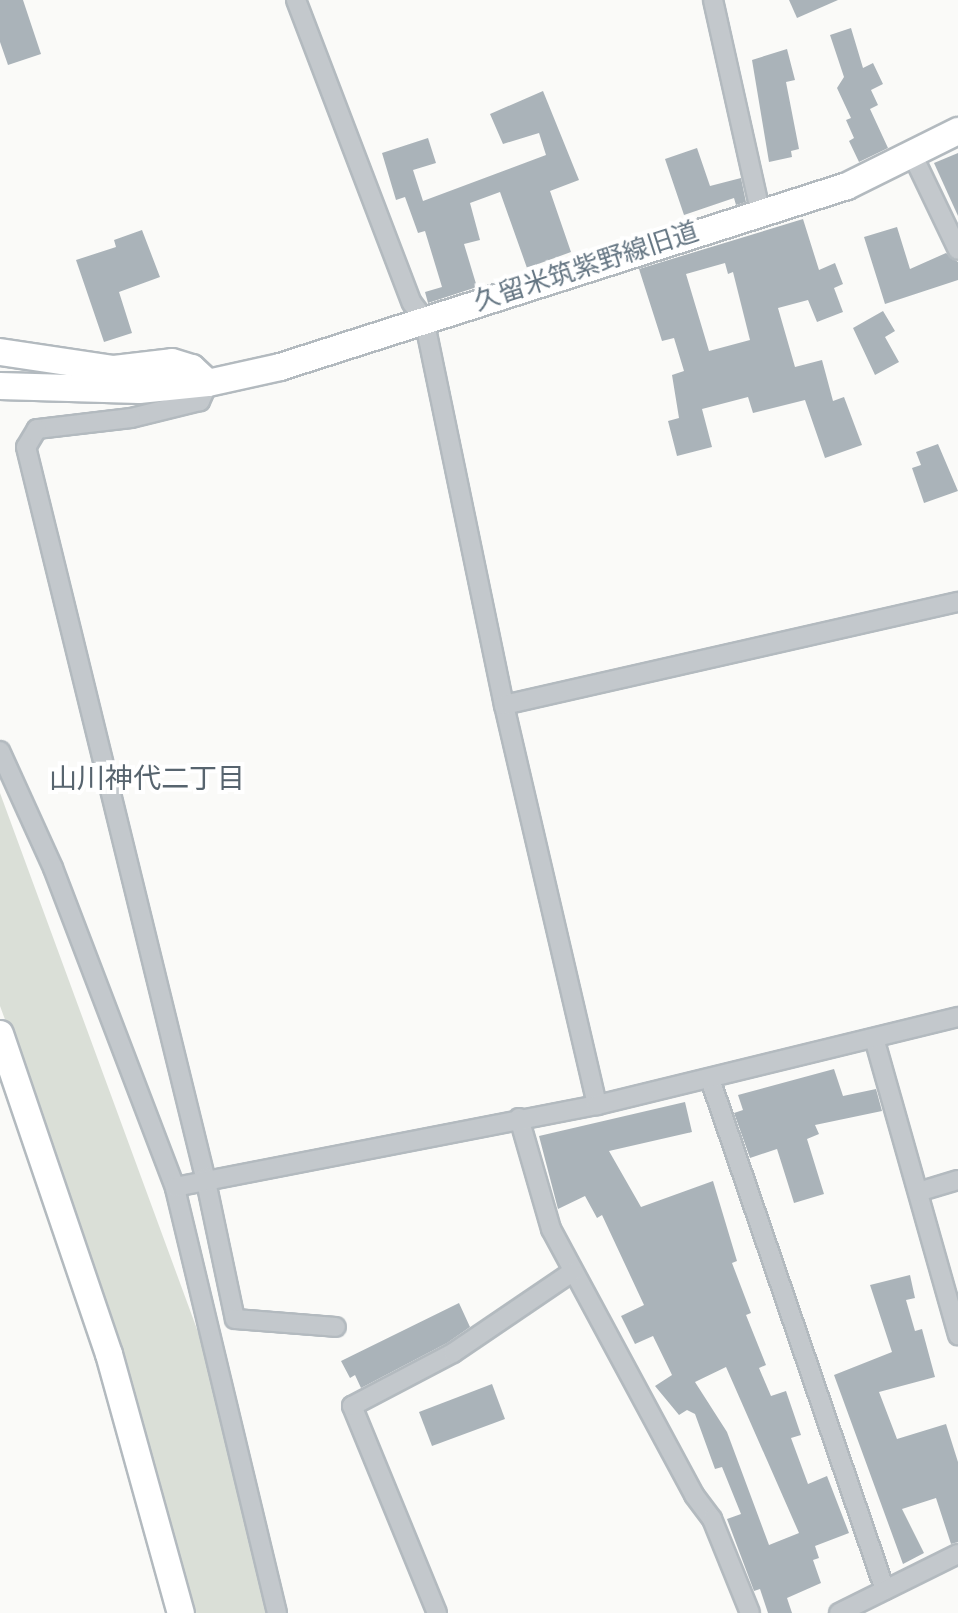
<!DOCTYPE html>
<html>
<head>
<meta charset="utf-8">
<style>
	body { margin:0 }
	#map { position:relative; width:958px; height:1613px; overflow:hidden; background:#fafaf8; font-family:Inter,"Noto Sans JP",sans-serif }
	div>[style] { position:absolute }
	.green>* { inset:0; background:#dadfd7 }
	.building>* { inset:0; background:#aab3b9 }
	.roads { filter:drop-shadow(2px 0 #b3babf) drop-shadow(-2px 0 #b3babf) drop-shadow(0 2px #b3babf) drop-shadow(0 -2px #b3babf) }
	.street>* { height:18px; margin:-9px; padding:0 9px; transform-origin:9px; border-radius:9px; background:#c3c8cc }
	.secondary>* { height:26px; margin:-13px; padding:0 13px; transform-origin:13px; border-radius:13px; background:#fff }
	span { translate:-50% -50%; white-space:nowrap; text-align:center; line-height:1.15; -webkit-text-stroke:8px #fff; paint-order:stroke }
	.street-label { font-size:26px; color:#657683 }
	.neighbourhood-label { font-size:28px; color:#57646e }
</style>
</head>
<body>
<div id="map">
	<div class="green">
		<div style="clip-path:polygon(0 793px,205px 1351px,270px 1613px,191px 1613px,154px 1465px,66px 1184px,0 1006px)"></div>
	</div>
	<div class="building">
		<div style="clip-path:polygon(0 0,23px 0,41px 54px,8px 65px,0 42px)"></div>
		<div style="clip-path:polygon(789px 0,838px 0,797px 18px)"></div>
		<div style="clip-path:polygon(851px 28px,863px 68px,873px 63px,883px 84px,871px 90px,878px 105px,870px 109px,888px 148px,859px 162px,849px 141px,854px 138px,846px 120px,851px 118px,837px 88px,844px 77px,830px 35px)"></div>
		<div style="clip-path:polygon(787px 49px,795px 80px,786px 82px,799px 149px,791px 151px,792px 157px,769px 162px,752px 60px)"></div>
		<div style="clip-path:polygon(543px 91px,579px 180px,550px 191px,571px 252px,527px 268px,500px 192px,470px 203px,480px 240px,464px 244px,477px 287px,428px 303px,425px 292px,442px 287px,425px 231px,418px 233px,405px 197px,396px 200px,382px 153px,428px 138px,436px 163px,413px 170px,423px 201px,546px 155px,539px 133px,503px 144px,490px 114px)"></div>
		<div style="clip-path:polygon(697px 148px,710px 186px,741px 178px,746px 202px,736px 205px,734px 198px,684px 215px,665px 159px)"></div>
		<div style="clip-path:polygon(958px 153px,958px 216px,934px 163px)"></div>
		<div style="clip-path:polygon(evenodd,803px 219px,819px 270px,835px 263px,843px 284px,834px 288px,843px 312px,817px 322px,808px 300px,778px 308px,795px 367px,822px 360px,833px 401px,844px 397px,862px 445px,825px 458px,805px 400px,753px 413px,748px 397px,702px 409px,712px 447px,677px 456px,668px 421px,679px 418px,672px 375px,684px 371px,674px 338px,662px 341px,639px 269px,803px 219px,725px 263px,728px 274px,733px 272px,750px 340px,709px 351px,686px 274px,725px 263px)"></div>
		<div style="clip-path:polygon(897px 227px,910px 269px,946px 253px,958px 262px,958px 280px,885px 304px,864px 237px)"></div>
		<div style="clip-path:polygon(142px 230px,160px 277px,119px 292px,132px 333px,104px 342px,76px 260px,116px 247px,114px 240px)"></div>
		<div style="clip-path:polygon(883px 311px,895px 331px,885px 337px,899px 362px,875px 375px,853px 328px)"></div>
		<div style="clip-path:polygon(938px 444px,958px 491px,924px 503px,912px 468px,921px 465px,916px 452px)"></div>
		<div style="clip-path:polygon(834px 1069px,843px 1096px,876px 1089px,882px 1111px,815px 1125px,819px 1134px,807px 1139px,824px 1194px,794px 1203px,777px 1149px,750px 1158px,734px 1113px,743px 1110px,738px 1095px)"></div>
		<div style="clip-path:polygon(evenodd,685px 1102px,692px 1132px,609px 1151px,641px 1207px,713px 1181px,737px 1261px,732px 1263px,751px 1313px,746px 1315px,766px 1365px,759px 1368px,771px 1396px,786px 1391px,801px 1435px,791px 1438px,808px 1484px,827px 1476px,849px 1533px,815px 1546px,819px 1558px,813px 1560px,821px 1583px,787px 1598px,792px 1613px,768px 1613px,760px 1589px,754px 1591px,727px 1519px,741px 1514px,722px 1467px,715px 1469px,695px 1414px,687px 1410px,679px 1415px,655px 1386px,672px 1375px,653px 1336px,635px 1344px,621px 1316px,644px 1305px,602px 1215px,597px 1218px,585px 1196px,558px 1209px,539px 1136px,685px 1102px,726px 1367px,799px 1533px,769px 1545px,727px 1432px,695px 1382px,726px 1367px)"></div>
		<div style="clip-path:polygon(910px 1275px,915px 1298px,906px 1300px,915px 1331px,922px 1329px,935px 1377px,879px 1392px,897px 1439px,946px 1424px,958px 1462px,958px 1542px,951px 1544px,936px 1498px,902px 1509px,924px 1553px,903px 1564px,834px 1375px,892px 1352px,870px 1285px)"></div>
		<div style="clip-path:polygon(459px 1303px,470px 1327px,447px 1343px,361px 1388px,355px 1375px,350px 1378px,341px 1361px)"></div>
		<div style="clip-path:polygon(492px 1384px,505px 1419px,432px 1446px,419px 1412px)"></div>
	</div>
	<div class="roads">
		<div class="street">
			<div style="left:296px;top:0;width:324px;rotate:69.1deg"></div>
			<div style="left:412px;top:303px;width:20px;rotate:53deg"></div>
			<div style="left:424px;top:319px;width:394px;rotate:78.3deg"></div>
			<div style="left:504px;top:705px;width:411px;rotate:76.9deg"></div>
			<div style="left:713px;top:0;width:215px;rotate:77.4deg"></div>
			<div style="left:913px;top:156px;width:104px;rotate:64.4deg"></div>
			<div style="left:208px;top:383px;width:20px;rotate:114deg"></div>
			<div style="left:200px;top:401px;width:71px;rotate:166.2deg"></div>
			<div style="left:131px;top:418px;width:95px;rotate:173.3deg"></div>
			<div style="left:37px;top:429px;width:21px;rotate:121deg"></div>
			<div style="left:26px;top:447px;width:752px;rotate:76.22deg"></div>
			<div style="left:205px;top:1177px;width:145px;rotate:78.1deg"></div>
			<div style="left:235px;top:1319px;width:101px;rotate:4.5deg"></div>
			<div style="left:504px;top:705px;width:466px;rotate:-12.8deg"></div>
			<div style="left:0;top:751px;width:128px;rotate:65.6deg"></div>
			<div style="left:53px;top:868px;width:342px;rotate:69.1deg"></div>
			<div style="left:874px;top:1038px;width:309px;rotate:74.2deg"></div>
			<div style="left:710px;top:1079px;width:540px;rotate:71.1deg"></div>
			<div style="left:519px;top:1118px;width:116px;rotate:73.9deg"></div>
			<div style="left:551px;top:1229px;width:302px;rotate:61.7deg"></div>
			<div style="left:694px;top:1495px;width:30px;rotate:53deg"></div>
			<div style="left:712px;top:1519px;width:101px;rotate:68deg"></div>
			<div style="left:918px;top:1192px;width:42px;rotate:-16.7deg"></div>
			<div style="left:277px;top:1613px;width:438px;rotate:-103.5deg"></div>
			<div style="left:175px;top:1187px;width:430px;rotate:-11deg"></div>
			<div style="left:597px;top:1105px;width:372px;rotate:-13.7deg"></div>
			<div style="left:437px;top:1613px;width:224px;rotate:-112.3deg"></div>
			<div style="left:352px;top:1406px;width:114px;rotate:-27.7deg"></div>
			<div style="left:453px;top:1353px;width:144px;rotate:-34.2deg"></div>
			<div style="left:839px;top:1613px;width:133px;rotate:-26.4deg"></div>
		</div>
		<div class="secondary">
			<div style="left:0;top:352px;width:115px;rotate:8.5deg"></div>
			<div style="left:114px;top:369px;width:58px;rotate:-6.9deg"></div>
			<div style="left:172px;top:362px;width:21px;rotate:17deg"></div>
			<div style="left:192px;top:368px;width:22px;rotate:43deg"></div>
			<div style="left:0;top:386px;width:139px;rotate:1.6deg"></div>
			<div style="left:139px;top:390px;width:69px;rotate:-5.8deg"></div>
			<div style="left:208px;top:383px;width:74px;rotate:-12.5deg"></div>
			<div style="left:280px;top:367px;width:595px;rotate:-17.7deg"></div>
			<div style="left:847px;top:186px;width:124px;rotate:-26.4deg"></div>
			<div style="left:0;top:1034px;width:338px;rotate:71.2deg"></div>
			<div style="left:109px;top:1354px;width:269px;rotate:74.5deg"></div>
		</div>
	</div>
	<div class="street-label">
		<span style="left:586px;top:266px;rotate:-18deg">久留米筑紫野線旧道</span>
	</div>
	<div class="neighbourhood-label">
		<span style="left:147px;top:778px">山川神代二丁目</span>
	</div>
</div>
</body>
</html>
